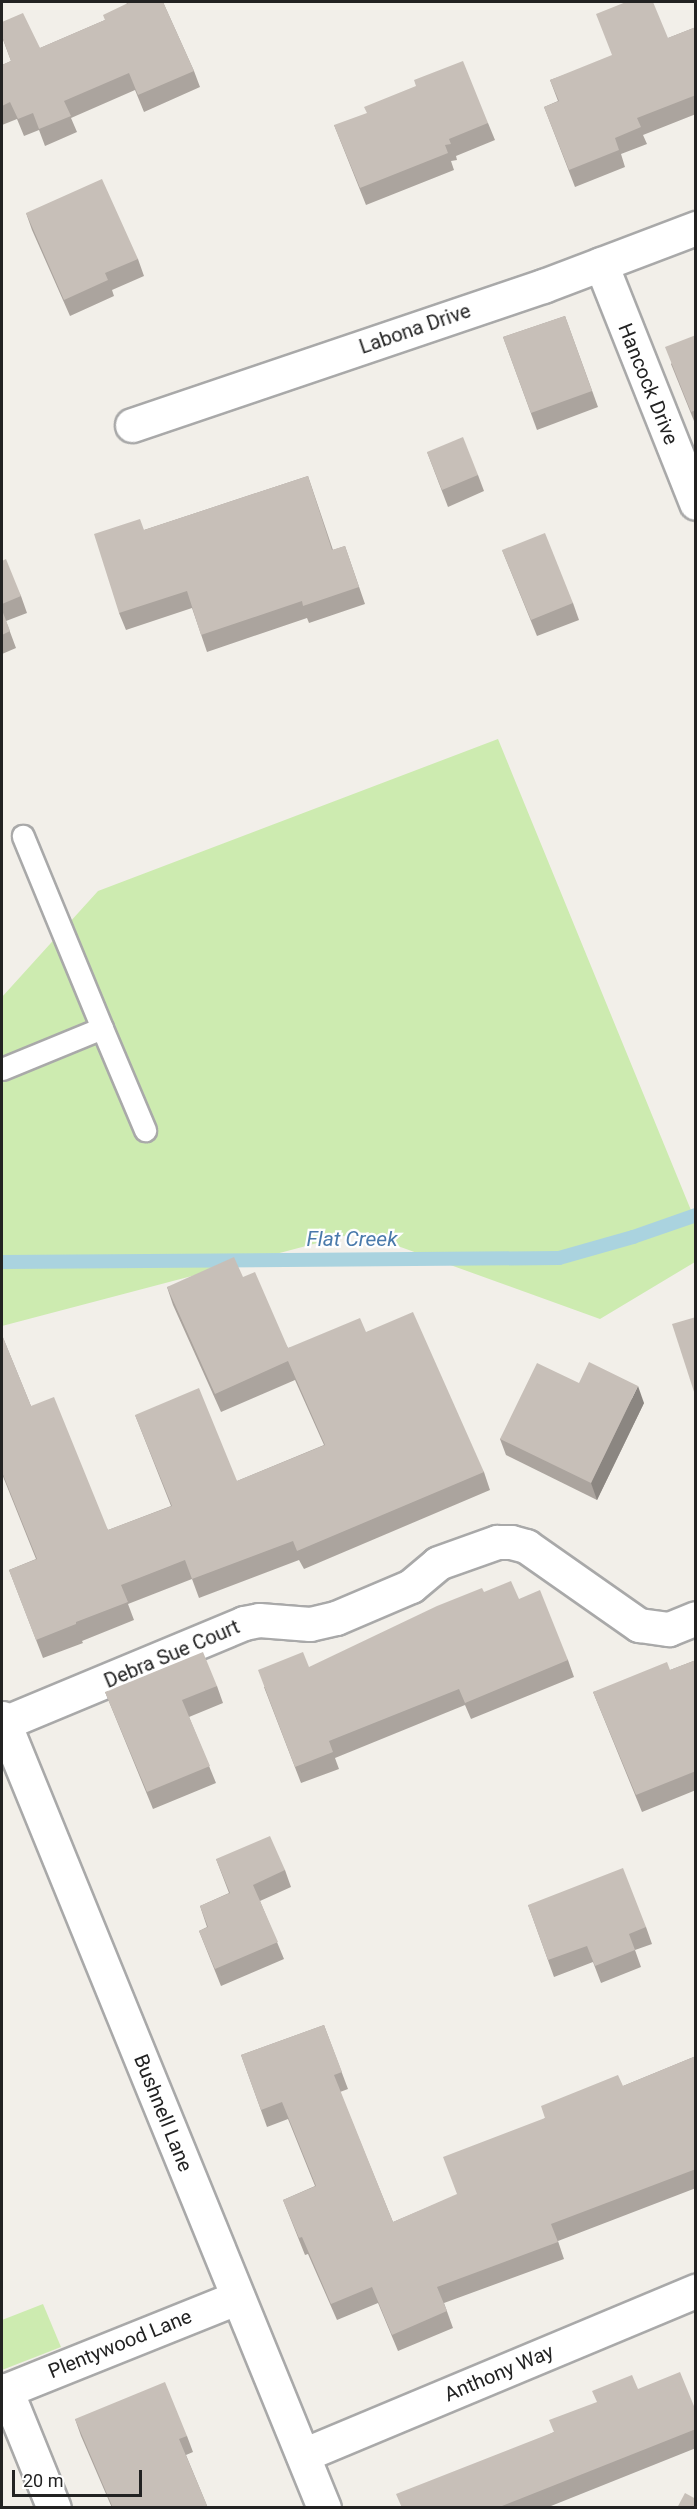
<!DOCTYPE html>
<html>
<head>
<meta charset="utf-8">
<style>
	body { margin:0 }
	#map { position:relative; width:697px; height:2509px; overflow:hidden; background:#f2efe9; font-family:Roboto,sans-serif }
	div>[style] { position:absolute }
	.grass>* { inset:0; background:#cdebb0 }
	.stream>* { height:14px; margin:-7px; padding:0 7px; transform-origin:7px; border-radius:7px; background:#aad3df }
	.roads { filter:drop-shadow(2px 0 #a9a9a9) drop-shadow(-2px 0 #a9a9a9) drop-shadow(0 2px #a9a9a9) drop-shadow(0 -2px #a9a9a9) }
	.service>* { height:21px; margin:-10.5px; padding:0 10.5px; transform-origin:10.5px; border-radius:10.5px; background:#fff }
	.minor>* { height:33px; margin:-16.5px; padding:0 16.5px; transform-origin:16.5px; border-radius:16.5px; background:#fff }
	.wall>* { inset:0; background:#aba49e }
	.shaded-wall>* { inset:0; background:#8b8681 }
	.building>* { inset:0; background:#c7bfb8 }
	span { translate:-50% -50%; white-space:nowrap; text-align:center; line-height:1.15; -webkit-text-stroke:4.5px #fff; paint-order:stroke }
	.street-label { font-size:20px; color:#222 }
	.water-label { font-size:21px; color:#4a7aab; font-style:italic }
	.frame { position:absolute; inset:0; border:3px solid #222; pointer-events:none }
	.scale { position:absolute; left:12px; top:2470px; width:130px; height:27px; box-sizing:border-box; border:3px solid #222; border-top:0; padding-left:8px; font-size:18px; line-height:21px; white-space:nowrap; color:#222; -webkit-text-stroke:4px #fff; paint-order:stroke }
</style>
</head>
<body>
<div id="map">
	<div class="grass">
		<div style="clip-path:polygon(498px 739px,695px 1220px,695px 1262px,600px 1319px,359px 1232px,2px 1326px,2px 997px,98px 891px)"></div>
		<div style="clip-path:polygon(43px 2304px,61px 2347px,2px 2370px,2px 2320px)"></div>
	</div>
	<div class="stream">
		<div style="left:2px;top:1262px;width:557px;rotate:-0.41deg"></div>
		<div style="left:559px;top:1258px;width:77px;rotate:-15.8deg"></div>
		<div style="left:633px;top:1237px;width:67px;rotate:-19.2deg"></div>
	</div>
	<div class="roads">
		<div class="service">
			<div style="left:102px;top:1028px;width:111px;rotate:67.1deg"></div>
			<div style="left:2px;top:1069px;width:108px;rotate:-22.3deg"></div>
			<div style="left:102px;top:1028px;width:208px;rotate:-112.4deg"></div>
		</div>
		<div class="minor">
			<div style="left:601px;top:264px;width:257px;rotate:68.3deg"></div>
			<div style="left:132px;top:425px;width:434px;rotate:-18.7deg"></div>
			<div style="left:543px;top:286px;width:164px;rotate:-20.8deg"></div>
			<div style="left:2px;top:1718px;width:853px;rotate:67.82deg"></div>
			<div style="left:4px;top:1723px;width:260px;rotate:-22.6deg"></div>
			<div style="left:244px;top:1623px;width:15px;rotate:-11deg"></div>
			<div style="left:259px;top:1620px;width:51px;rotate:4.5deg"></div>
			<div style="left:310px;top:1624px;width:27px;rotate:-13deg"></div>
			<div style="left:336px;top:1618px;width:82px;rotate:-23.1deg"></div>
			<div style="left:411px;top:1586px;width:35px;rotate:-40deg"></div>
			<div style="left:438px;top:1563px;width:63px;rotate:-19.6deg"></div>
			<div style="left:497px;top:1542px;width:14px"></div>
			<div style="left:511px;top:1542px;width:16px;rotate:15deg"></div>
			<div style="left:526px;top:1546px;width:138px;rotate:35deg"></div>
			<div style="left:639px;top:1625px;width:30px;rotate:8deg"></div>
			<div style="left:669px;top:1629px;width:29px;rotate:-22deg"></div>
			<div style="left:6px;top:2390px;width:127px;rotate:67.9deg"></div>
			<div style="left:2px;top:2392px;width:254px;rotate:-21.9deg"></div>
			<div style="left:303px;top:2455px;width:426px;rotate:-22.7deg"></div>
		</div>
	</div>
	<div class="wall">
		<div style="clip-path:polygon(126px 2px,163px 2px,194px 71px,200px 87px,144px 112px,135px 90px,71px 118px,77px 132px,45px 146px,39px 130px,24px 136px,17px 119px,2px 125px,2px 65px,11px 61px,2px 37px,2px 22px,40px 48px,105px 20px,127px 4px)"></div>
		<div style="clip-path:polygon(696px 27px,696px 114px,643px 135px,647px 144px,621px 154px,625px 167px,575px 187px,544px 107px,558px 101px,550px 80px,668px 38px)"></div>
		<div style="clip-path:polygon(488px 123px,495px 140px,456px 156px,457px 160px,451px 161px,454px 170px,366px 205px,334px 125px)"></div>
		<div style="clip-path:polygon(26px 213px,138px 259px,144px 276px,112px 290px,114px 296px,70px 316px,32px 230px)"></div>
		<div style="clip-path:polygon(565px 316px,598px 407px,537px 430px,503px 337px)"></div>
		<div style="clip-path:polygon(696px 335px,696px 426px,671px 364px)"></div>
		<div style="clip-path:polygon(427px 452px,478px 475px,484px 491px,448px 507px)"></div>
		<div style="clip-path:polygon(308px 476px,333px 550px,345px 546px,365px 604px,309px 623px,307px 618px,207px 652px,192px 608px,126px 630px,119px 613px,144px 530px)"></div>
		<div style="clip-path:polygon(502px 550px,573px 603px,579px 620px,537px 636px)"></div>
		<div style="clip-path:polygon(2px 561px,21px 596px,27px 613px,6px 621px,16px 648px,2px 654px)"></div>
		<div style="clip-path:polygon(243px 1277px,288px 1348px,366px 1332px,484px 1472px,490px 1490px,304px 1569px,299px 1560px,199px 1598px,192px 1579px,128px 1604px,134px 1620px,82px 1641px,83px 1643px,43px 1658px,9px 1570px,36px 1559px,2px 1474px,2px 1335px,31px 1406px,108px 1530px,171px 1506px,135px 1415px,237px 1481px,324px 1445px,295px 1380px,221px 1412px,173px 1305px,167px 1287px)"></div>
		<div style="clip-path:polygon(579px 1383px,644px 1403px,597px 1500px,506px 1455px,500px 1439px)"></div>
		<div style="clip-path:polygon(484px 1592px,519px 1599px,568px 1660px,574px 1677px,471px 1719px,465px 1705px,335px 1758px,339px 1769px,301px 1783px,264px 1687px)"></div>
		<div style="clip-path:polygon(696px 1660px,696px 1790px,642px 1812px,593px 1692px,670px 1670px)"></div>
		<div style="clip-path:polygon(217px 1686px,223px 1703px,189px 1717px,216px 1783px,153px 1809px,105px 1692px)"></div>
		<div style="clip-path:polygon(216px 1859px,285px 1870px,291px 1887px,260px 1901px,284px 1959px,221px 1986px,199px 1931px,207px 1927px,200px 1906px,229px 1893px)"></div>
		<div style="clip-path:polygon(528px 1905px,646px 1927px,652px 1944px,635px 1950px,641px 1967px,601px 1983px,593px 1962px,554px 1977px)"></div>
		<div style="clip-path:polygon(324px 2025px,348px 2089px,340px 2092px,393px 2222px,457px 2195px,545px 2118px,696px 2056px,696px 2188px,558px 2241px,564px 2259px,444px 2303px,453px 2328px,398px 2351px,378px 2303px,337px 2320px,308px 2254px,305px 2255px,283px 2200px,315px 2186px,288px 2119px,267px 2127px,241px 2055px)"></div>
		<div style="clip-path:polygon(638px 2389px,696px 2411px,696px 2448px,546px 2508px,401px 2508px,554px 2432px)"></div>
		<div style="clip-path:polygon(75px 2419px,187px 2436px,193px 2452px,186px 2455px,208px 2508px,112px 2508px,81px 2436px)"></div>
	</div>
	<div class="shaded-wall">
		<div style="clip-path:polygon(638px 1386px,644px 1403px,597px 1500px,591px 1483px)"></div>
	</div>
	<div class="building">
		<div style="clip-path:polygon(127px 2px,163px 2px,194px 71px,138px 95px,129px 73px,64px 101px,71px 116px,39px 129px,33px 113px,18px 119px,10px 102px,2px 106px,2px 65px,11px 61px,2px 36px,2px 22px,23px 13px,40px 48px,105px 20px,103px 15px,128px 3px)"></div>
		<div style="clip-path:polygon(626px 2px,653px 2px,668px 38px,696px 27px,696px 95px,637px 118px,641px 127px,615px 138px,619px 150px,569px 170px,544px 107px,559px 101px,550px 80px,612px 55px,596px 14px)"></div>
		<div style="clip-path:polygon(463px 61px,488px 123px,449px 139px,451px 144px,445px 145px,448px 153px,360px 188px,334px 125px,367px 113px,364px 107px,416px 86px,414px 80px)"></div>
		<div style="clip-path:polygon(102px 179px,138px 259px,105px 273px,108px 280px,64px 300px,26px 213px)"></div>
		<div style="clip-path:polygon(565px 316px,592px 391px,531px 413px,503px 337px)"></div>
		<div style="clip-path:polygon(696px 335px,696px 410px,691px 412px,665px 347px)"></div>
		<div style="clip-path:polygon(463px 437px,478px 475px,442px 490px,427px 452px)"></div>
		<div style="clip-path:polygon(308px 476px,332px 550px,345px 546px,359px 587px,303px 606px,302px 601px,201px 635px,187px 591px,119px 613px,94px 534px,140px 519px,144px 530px)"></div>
		<div style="clip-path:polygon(545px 533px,573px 603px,531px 620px,502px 550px)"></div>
		<div style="clip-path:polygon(6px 559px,21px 596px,2px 604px,2px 561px)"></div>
		<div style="clip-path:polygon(2px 610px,10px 631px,2px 635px)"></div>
		<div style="clip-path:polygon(234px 1257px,243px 1277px,255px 1272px,288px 1348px,360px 1318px,366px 1332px,413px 1312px,484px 1472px,297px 1551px,293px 1541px,192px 1579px,185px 1560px,121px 1585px,128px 1602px,76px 1622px,76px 1624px,36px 1640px,9px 1570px,37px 1559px,2px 1472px,2px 1335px,31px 1406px,54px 1397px,108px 1530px,172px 1506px,135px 1415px,199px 1388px,237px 1481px,325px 1445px,288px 1361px,215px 1394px,167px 1287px)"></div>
		<div style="clip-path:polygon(696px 1317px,696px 1398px,672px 1324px)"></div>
		<div style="clip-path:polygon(589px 1362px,638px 1386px,591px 1483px,500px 1439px,537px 1363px,579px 1383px)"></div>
		<div style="clip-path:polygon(511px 1581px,519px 1599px,540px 1590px,568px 1660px,465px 1703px,459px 1689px,329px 1741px,333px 1752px,295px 1767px,258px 1670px,303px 1652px,309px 1667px,437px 1606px,482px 1588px,484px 1592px)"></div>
		<div style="clip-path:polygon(203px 1652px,217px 1686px,182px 1700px,210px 1766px,147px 1792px,105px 1692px)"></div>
		<div style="clip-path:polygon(696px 1660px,696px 1771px,636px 1795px,593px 1692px,667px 1662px,670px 1670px)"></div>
		<div style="clip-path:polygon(270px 1836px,285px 1870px,253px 1885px,278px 1942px,215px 1969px,199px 1931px,208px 1927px,200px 1906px,230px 1893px,216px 1859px)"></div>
		<div style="clip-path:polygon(623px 1868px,646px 1927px,629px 1934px,635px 1950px,595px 1966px,587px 1946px,548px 1960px,528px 1905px)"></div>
		<div style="clip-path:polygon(324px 2025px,342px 2072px,334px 2075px,393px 2222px,457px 2194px,443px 2157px,545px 2118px,541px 2106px,618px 2075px,623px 2086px,696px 2056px,696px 2169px,551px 2224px,558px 2242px,437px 2287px,447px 2311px,392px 2335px,372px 2287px,331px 2304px,302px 2237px,299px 2238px,283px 2200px,316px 2186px,282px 2102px,261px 2110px,241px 2055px)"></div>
		<div style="clip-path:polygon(680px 2372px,696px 2411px,696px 2429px,502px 2506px,503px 2508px,402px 2508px,396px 2494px,554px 2432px,549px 2420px,597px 2402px,592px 2391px,632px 2375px,638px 2389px)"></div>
		<div style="clip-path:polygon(165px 2382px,187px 2436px,179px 2439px,208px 2508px,113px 2508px,75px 2419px)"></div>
		<div style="clip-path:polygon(685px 2493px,696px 2499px,696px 2508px,677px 2508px)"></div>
	</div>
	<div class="street-label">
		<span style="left:415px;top:329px;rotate:-19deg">Labona Drive</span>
		<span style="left:648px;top:384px;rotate:68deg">Hancock Drive</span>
		<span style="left:172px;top:1654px;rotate:-23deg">Debra Sue Court</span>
		<span style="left:163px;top:2113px;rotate:68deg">Bushnell Lane</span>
		<span style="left:120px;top:2344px;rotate:-22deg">Plentywood Lane</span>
		<span style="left:499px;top:2373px;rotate:-23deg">Anthony Way</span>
	</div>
	<div class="water-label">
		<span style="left:352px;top:1239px">Flat Creek</span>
	</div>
	<div class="frame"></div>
	<div class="scale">20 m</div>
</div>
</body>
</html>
